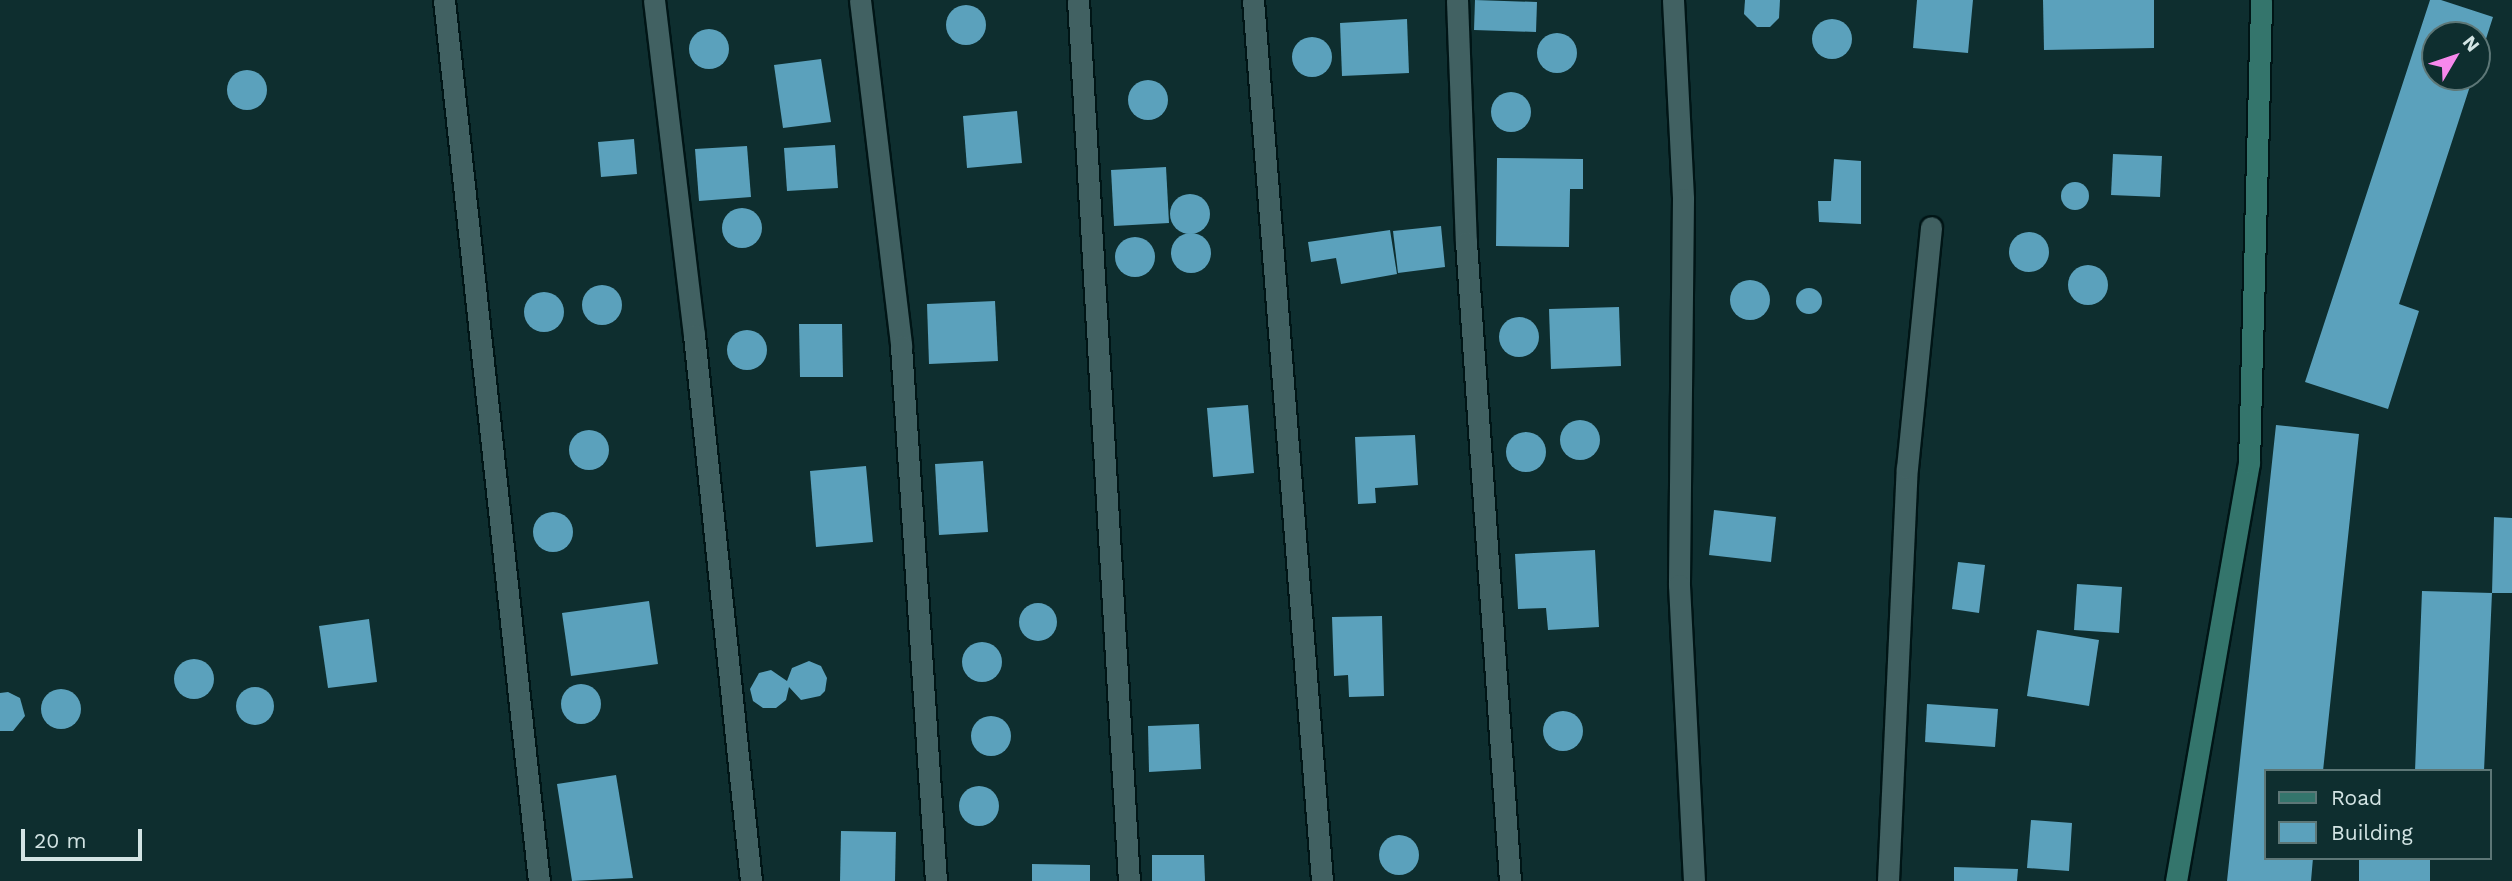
<!DOCTYPE html>
<html>
<head>
<meta charset="utf-8">
<style>
	body { margin:0 }
	#map { position:relative; width:2512px; height:881px; overflow:hidden; background:#0e2e2f; font-family:"Work Sans",sans-serif }
	div>[style] { position:absolute }
	.building>* { inset:0; background:#5ba1bc }
	.round { border-radius:50% }
	.roads { filter:drop-shadow(2px 0 #001516) drop-shadow(-2px 0 #001516) drop-shadow(0 2px #001516) drop-shadow(0 -2px #001516) }
	.street>* { height:21px; margin:-10.5px; padding:0 10.5px; transform-origin:10.5px; border-radius:10.5px; background:#416162 }
	.secondary>* { height:21px; margin:-10.5px; padding:0 10.5px; transform-origin:10.5px; border-radius:10.5px; background:#34756c }
	span { translate:-50% -50%; white-space:nowrap; text-align:center; line-height:1.15; -webkit-text-stroke:7px #0e2e2f; paint-order:stroke }
	.legend { position:absolute; left:2264px; top:769px; width:228px; height:91px; box-sizing:border-box; background:#0e2e2f; border:2px solid #5d7777; margin:0; padding:9px 12px; list-style:none; font-size:21px; color:#d3e4e4 }
	.legend li { display:flex; align-items:center; gap:14px; height:35px }
	.legend b { width:35px; border:2px solid #5d7777 }
	.north { position:absolute; left:2421px; top:21px; width:70px; height:70px; box-sizing:border-box; background:#0e2e2f; border:2px solid #5d7777; border-radius:50%; rotate:51deg; font-size:19px; font-weight:700; line-height:28px; text-align:center; color:#d3e4e4 }
	.north::after { content:''; display:block; margin:auto; width:24px; height:32px; background:#f788ec; clip-path:polygon(50% 0,100% 100%,50% 72%,0 100%) }
	.scale { position:absolute; left:21px; top:829px; width:121px; height:32px; box-sizing:border-box; border:4px solid #d3e4e4; border-top:0; padding-left:9px; font-size:21px; line-height:24px; white-space:nowrap; color:#d3e4e4; -webkit-text-stroke:5px #0e2e2f; paint-order:stroke }
</style>
</head>
<body>
<div id="map">
	<div class="building">
		<div style="clip-path:polygon(1475px 0,1537px 2px,1536px 32px,1474px 30px)"></div>
		<div style="clip-path:polygon(1780px 0,1779px 18px,1770px 27px,1757px 27px,1744px 14px,1745px 0)"></div>
		<div style="clip-path:polygon(1917px 0,1973px 0,1968px 53px,1913px 48px)"></div>
		<div style="clip-path:polygon(2043px 0,2154px 0,2154px 48px,2044px 50px)"></div>
		<div style="clip-path:polygon(2430px 0,2441px 0,2493px 17px,2478px 64px,2477px 35px,2435px 35px,2435px 77px,2473px 77px,2399px 304px,2419px 311px,2388px 409px,2305px 382px)"></div>
		<div class="round" style="left:946px;top:5px;width:40px;height:40px"></div>
		<div style="clip-path:polygon(1407px 19px,1409px 73px,1342px 76px,1340px 23px)"></div>
		<div class="round" style="left:1812px;top:19px;width:40px;height:40px"></div>
		<div class="round" style="left:689px;top:29px;width:40px;height:40px"></div>
		<div class="round" style="left:1537px;top:33px;width:40px;height:40px"></div>
		<div class="round" style="left:1292px;top:37px;width:40px;height:40px"></div>
		<div style="clip-path:polygon(821px 59px,831px 122px,783px 128px,774px 65px)"></div>
		<div class="round" style="left:227px;top:70px;width:40px;height:40px"></div>
		<div class="round" style="left:1128px;top:80px;width:40px;height:40px"></div>
		<div class="round" style="left:1491px;top:92px;width:40px;height:40px"></div>
		<div style="clip-path:polygon(1017px 111px,1022px 163px,967px 168px,963px 116px)"></div>
		<div style="clip-path:polygon(634px 139px,637px 174px,601px 177px,598px 142px)"></div>
		<div style="clip-path:polygon(835px 145px,838px 188px,787px 191px,784px 148px)"></div>
		<div style="clip-path:polygon(747px 146px,751px 197px,699px 201px,695px 149px)"></div>
		<div style="clip-path:polygon(2113px 154px,2162px 156px,2160px 197px,2111px 195px)"></div>
		<div style="clip-path:polygon(1497px 158px,1583px 159px,1583px 189px,1570px 189px,1569px 247px,1496px 246px)"></div>
		<div style="clip-path:polygon(1834px 159px,1861px 161px,1861px 224px,1819px 222px,1818px 201px,1831px 201px)"></div>
		<div style="clip-path:polygon(1166px 167px,1169px 223px,1114px 226px,1111px 170px)"></div>
		<div class="round" style="left:2061px;top:182px;width:28px;height:28px"></div>
		<div class="round" style="left:1170px;top:194px;width:40px;height:40px"></div>
		<div class="round" style="left:722px;top:208px;width:40px;height:40px"></div>
		<div style="clip-path:polygon(1441px 226px,1445px 267px,1398px 273px,1393px 231px)"></div>
		<div style="clip-path:polygon(1390px 230px,1397px 274px,1341px 284px,1336px 258px,1311px 262px,1308px 242px)"></div>
		<div class="round" style="left:2009px;top:232px;width:40px;height:40px"></div>
		<div class="round" style="left:1171px;top:233px;width:40px;height:40px"></div>
		<div class="round" style="left:1115px;top:237px;width:40px;height:40px"></div>
		<div class="round" style="left:2068px;top:265px;width:40px;height:40px"></div>
		<div class="round" style="left:1730px;top:280px;width:40px;height:40px"></div>
		<div class="round" style="left:582px;top:285px;width:40px;height:40px"></div>
		<div class="round" style="left:1796px;top:288px;width:26px;height:26px"></div>
		<div class="round" style="left:524px;top:292px;width:40px;height:40px"></div>
		<div style="clip-path:polygon(995px 301px,998px 361px,929px 364px,927px 304px)"></div>
		<div style="clip-path:polygon(1619px 307px,1621px 366px,1551px 369px,1549px 309px)"></div>
		<div class="round" style="left:1499px;top:317px;width:40px;height:40px"></div>
		<div style="clip-path:polygon(799px 324px,842px 324px,843px 377px,800px 377px)"></div>
		<div class="round" style="left:727px;top:330px;width:40px;height:40px"></div>
		<div style="clip-path:polygon(1248px 405px,1254px 473px,1213px 477px,1207px 408px)"></div>
		<div class="round" style="left:1560px;top:420px;width:40px;height:40px"></div>
		<div style="clip-path:polygon(2276px 425px,2359px 434px,2323px 771px,2265px 771px,2265px 858px,2313px 858px,2311px 881px,2227px 881px)"></div>
		<div class="round" style="left:569px;top:430px;width:40px;height:40px"></div>
		<div class="round" style="left:1506px;top:432px;width:40px;height:40px"></div>
		<div style="clip-path:polygon(1415px 435px,1418px 485px,1375px 488px,1376px 503px,1358px 504px,1355px 437px)"></div>
		<div style="clip-path:polygon(983px 461px,988px 532px,939px 535px,935px 464px)"></div>
		<div style="clip-path:polygon(866px 466px,873px 542px,816px 547px,810px 471px)"></div>
		<div style="clip-path:polygon(1714px 510px,1776px 517px,1771px 562px,1709px 555px)"></div>
		<div class="round" style="left:533px;top:512px;width:40px;height:40px"></div>
		<div style="clip-path:polygon(2494px 517px,2512px 518px,2512px 593px,2492px 593px,2484px 771px,2415px 771px,2422px 591px,2492px 593px)"></div>
		<div style="clip-path:polygon(1595px 550px,1599px 627px,1548px 630px,1546px 608px,1518px 609px,1515px 554px)"></div>
		<div style="clip-path:polygon(1958px 562px,1985px 565px,1979px 613px,1952px 609px)"></div>
		<div style="clip-path:polygon(2077px 584px,2122px 587px,2119px 633px,2074px 630px)"></div>
		<div style="clip-path:polygon(649px 601px,658px 664px,571px 676px,562px 613px)"></div>
		<div class="round" style="left:1019px;top:603px;width:38px;height:38px"></div>
		<div style="clip-path:polygon(1382px 616px,1384px 696px,1349px 697px,1348px 675px,1334px 676px,1332px 617px)"></div>
		<div style="clip-path:polygon(369px 619px,377px 682px,328px 688px,319px 626px)"></div>
		<div style="clip-path:polygon(2037px 630px,2099px 640px,2089px 706px,2027px 696px)"></div>
		<div class="round" style="left:962px;top:642px;width:40px;height:40px"></div>
		<div class="round" style="left:174px;top:659px;width:40px;height:40px"></div>
		<div style="clip-path:polygon(809px 661px,821px 666px,827px 678px,825px 691px,820px 696px,801px 700px,789px 687px,786px 700px,776px 708px,763px 708px,753px 701px,750px 689px,759px 673px,771px 670px,787px 681px,792px 668px)"></div>
		<div class="round" style="left:561px;top:684px;width:40px;height:40px"></div>
		<div class="round" style="left:236px;top:687px;width:38px;height:38px"></div>
		<div class="round" style="left:41px;top:689px;width:40px;height:40px"></div>
		<div style="clip-path:polygon(8px 692px,20px 698px,25px 716px,13px 731px,0 731px,0 693px)"></div>
		<div style="clip-path:polygon(1927px 704px,1998px 709px,1995px 747px,1925px 742px)"></div>
		<div class="round" style="left:1543px;top:711px;width:40px;height:40px"></div>
		<div class="round" style="left:971px;top:716px;width:40px;height:40px"></div>
		<div style="clip-path:polygon(1199px 724px,1201px 769px,1149px 772px,1148px 726px)"></div>
		<div style="clip-path:polygon(616px 775px,633px 878px,572px 881px,557px 784px)"></div>
		<div class="round" style="left:959px;top:786px;width:40px;height:40px"></div>
		<div style="clip-path:polygon(2031px 820px,2072px 823px,2069px 871px,2027px 868px)"></div>
		<div style="clip-path:polygon(841px 831px,896px 832px,895px 881px,840px 881px)"></div>
		<div class="round" style="left:1379px;top:835px;width:40px;height:40px"></div>
		<div style="clip-path:polygon(1152px 855px,1204px 855px,1205px 881px,1152px 881px)"></div>
		<div style="clip-path:polygon(2359px 858px,2430px 858px,2430px 881px,2359px 881px)"></div>
		<div style="clip-path:polygon(1032px 864px,1090px 865px,1090px 881px,1032px 881px)"></div>
		<div style="clip-path:polygon(1954px 867px,2018px 869px,2017px 881px,1954px 881px)"></div>
	</div>
	<div class="roads">
		<div class="street">
			<div style="left:444px;top:0;width:886px;rotate:83.85deg"></div>
			<div style="left:654px;top:0;width:337px;rotate:83.2deg"></div>
			<div style="left:694px;top:335px;width:549px;rotate:84.04deg"></div>
			<div style="left:860px;top:0;width:348px;rotate:83.2deg"></div>
			<div style="left:901px;top:346px;width:536px;rotate:86.26deg"></div>
			<div style="left:1078px;top:0;width:882px;rotate:86.69deg"></div>
			<div style="left:1253px;top:0;width:884px;rotate:85.52deg"></div>
			<div style="left:1457px;top:0;width:242px;rotate:87.9deg"></div>
			<div style="left:1466px;top:242px;width:641px;rotate:86.06deg"></div>
			<div style="left:1673px;top:0;width:199px;rotate:87.1deg"></div>
			<div style="left:1683px;top:199px;width:386px;rotate:90.6deg"></div>
			<div style="left:1679px;top:585px;width:296px;rotate:87.1deg"></div>
			<div style="left:1888px;top:881px;width:413px;rotate:-87.4deg"></div>
			<div style="left:1907px;top:468px;width:242px;rotate:-84.3deg"></div>
		</div>
		<div class="secondary">
			<div style="left:2176px;top:881px;width:424px;rotate:-80.1deg"></div>
			<div style="left:2249px;top:463px;width:463px;rotate:-88.5deg"></div>
		</div>
	</div>
	<ul class="legend">
	<li><b style="height:9px;background:#34756c"></b>Road</li>
	<li><b style="height:19px;background:#5ba1bc"></b>Building</li>
	</ul>
	<div class="north">N</div>
	<div class="scale">20 m</div>
</div>
</body>
</html>
